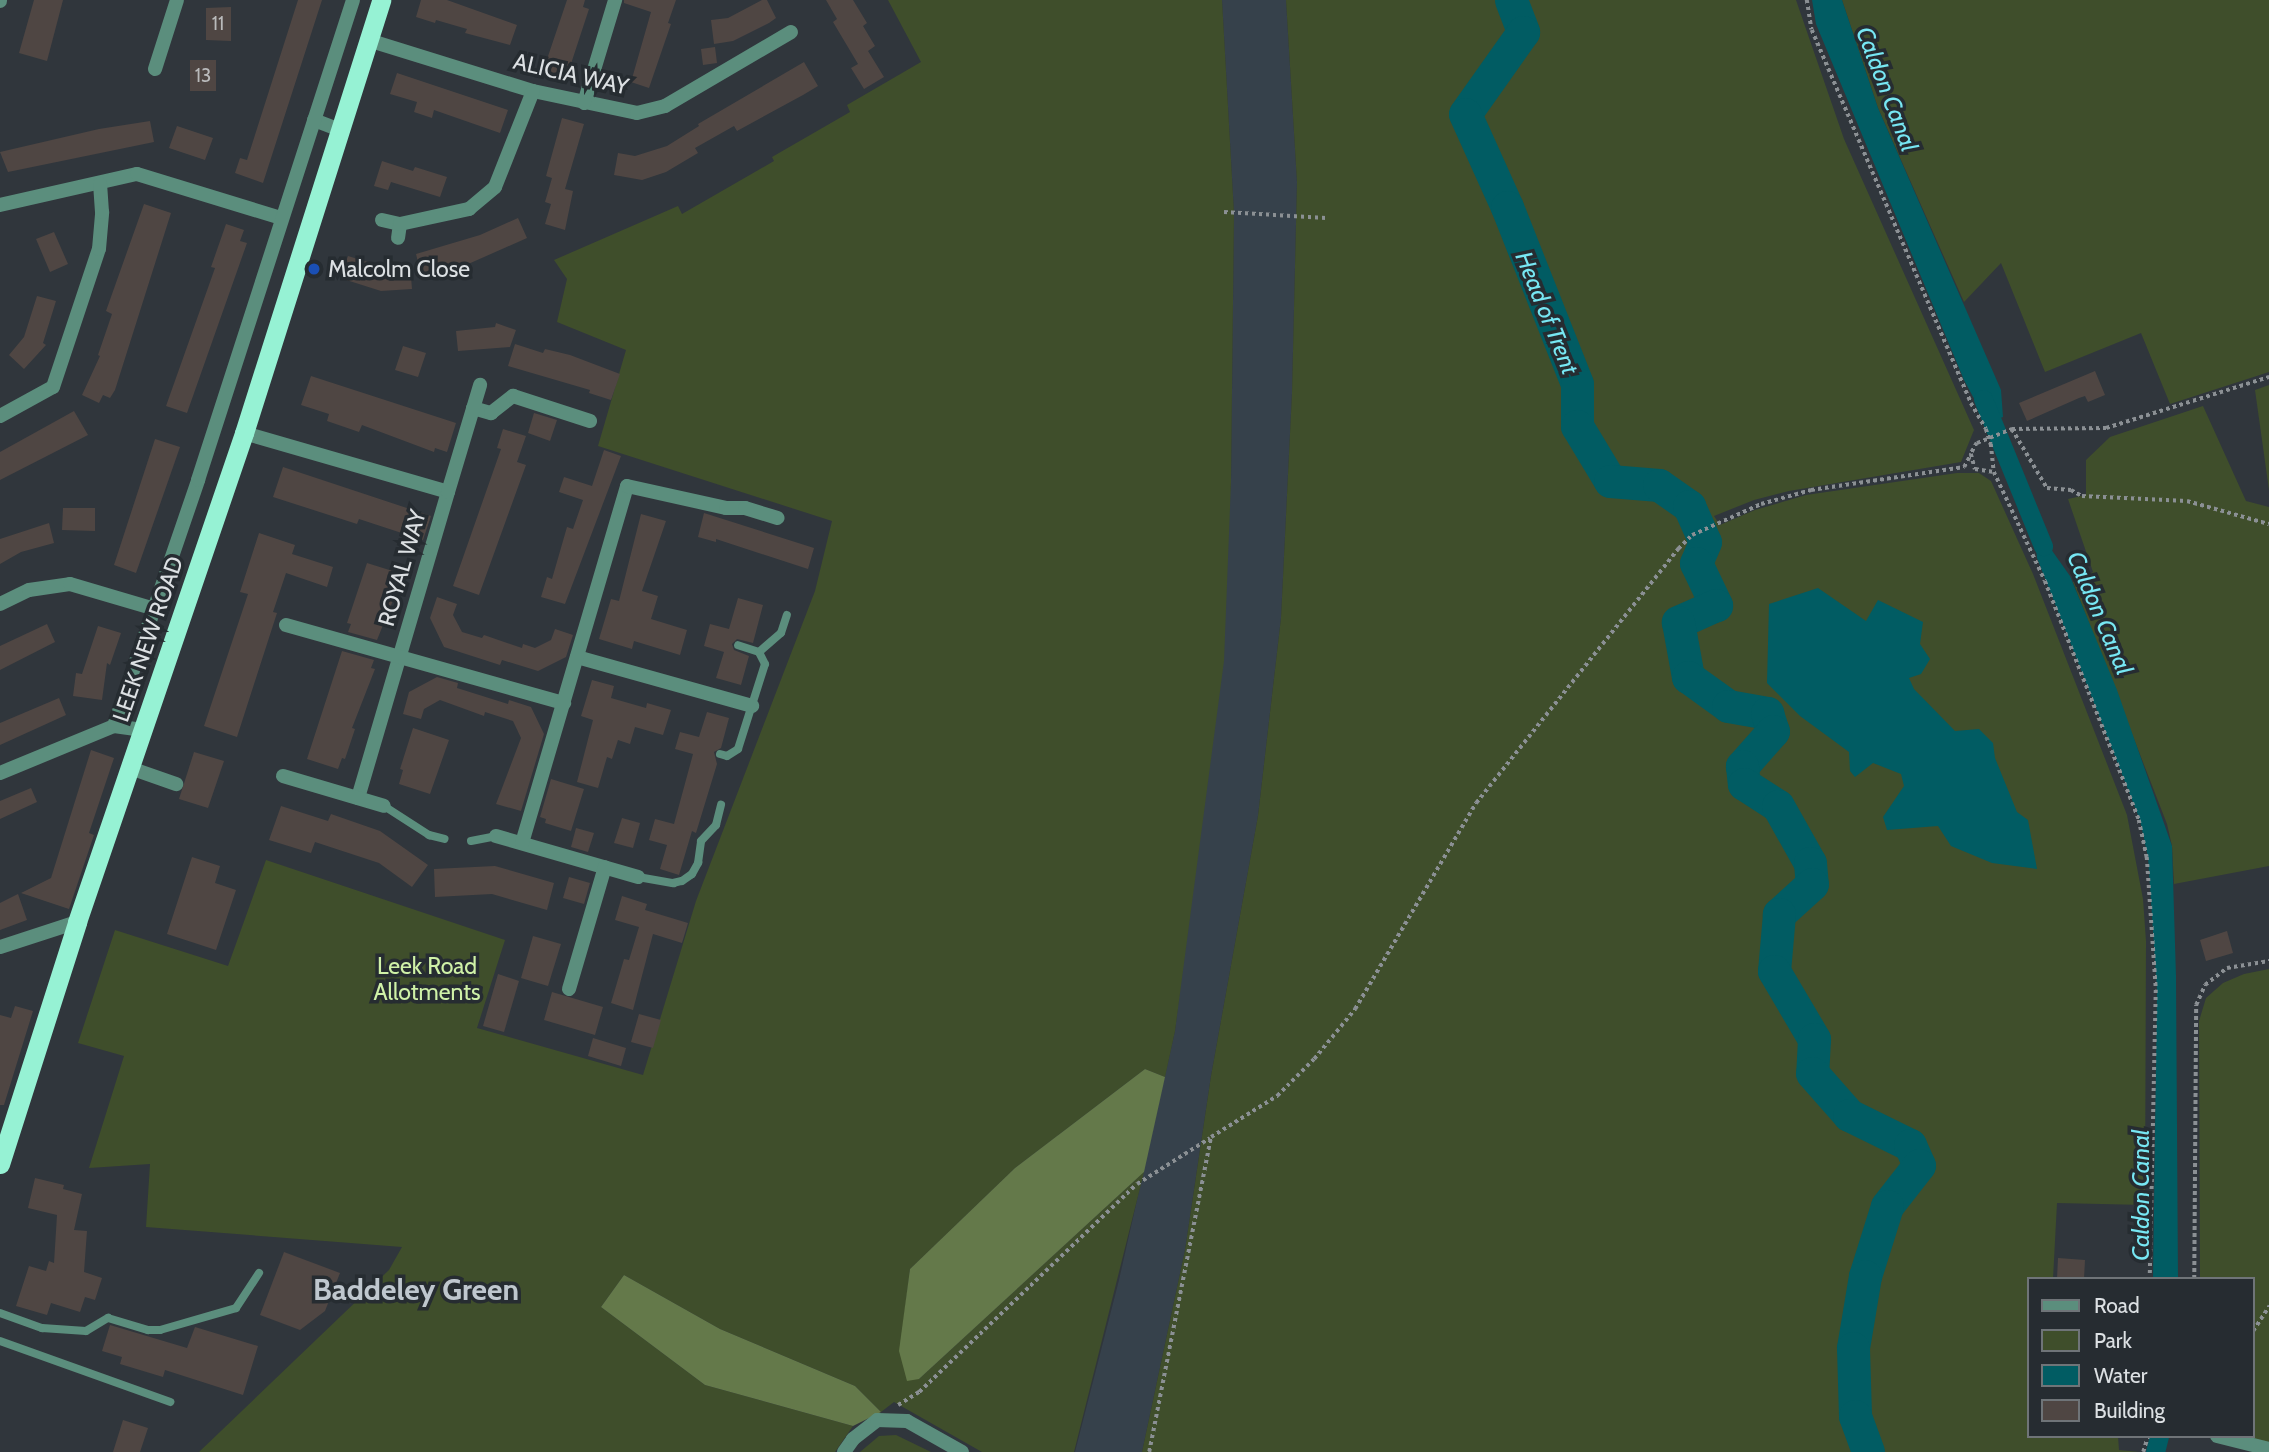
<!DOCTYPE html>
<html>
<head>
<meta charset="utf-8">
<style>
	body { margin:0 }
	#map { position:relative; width:2269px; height:1452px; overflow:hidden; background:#30363c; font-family:Cabin,sans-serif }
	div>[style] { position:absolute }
	.built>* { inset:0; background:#36414b }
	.green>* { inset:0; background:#3f4e2b }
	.forest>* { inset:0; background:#64794a }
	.water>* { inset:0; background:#015c63 }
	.canal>* { height:19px; margin:-9.5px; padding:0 9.5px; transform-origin:9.5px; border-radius:9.5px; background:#015c63 }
	.river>* { height:33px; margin:-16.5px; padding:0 16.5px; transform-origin:16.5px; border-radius:16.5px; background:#015c63 }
	.building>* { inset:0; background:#4f4643 }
	.path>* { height:3.5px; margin-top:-1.75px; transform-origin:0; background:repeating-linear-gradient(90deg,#8b9094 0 3.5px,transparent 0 7px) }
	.service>* { height:8px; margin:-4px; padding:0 4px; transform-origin:4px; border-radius:4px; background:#5b8e7d }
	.minor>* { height:14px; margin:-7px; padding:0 7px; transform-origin:7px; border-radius:7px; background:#5b8e7d }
	.trunk>* { height:19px; margin:-9.5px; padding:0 9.5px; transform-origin:9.5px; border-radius:9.5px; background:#96f2d4 }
	.path-bridge>* { height:3.5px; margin-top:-1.75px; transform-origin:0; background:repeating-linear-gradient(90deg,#8b9094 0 3.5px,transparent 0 7px) }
	.dots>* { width:19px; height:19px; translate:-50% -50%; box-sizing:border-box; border:4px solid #262c31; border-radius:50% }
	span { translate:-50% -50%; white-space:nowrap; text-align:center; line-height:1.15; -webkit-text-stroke:7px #262c31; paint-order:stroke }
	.number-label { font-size:19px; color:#b9babb }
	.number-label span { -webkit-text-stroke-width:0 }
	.street-label { font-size:23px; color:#dce0e3 }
	.poi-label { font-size:23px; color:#dce0e3 }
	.left { translate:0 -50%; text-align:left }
	.park-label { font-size:23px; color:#cff1a7 }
	.water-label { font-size:24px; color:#77e7f3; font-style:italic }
	.district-label { font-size:30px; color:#bfc7ce; font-weight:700 }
	.legend { position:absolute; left:2027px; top:1277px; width:228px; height:161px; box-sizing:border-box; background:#262c31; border:2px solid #6f7478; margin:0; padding:9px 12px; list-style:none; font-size:21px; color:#dce0e3 }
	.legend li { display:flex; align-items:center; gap:14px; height:35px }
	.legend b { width:35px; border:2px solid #6f7478 }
</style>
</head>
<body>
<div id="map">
	<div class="built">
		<div style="clip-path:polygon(1222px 0,1286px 0,1297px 182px,1292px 393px,1281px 618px,1258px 816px,1211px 1076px,1185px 1250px,1142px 1452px,1075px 1452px,1119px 1280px,1175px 1031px,1195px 862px,1231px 482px,1234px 213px)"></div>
	</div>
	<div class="green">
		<div style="clip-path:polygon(888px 0,1222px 0,1234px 213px,1231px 482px,1224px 661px,1175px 1031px,1165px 1077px,1145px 1069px,1015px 1168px,910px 1269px,900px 1351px,919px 1379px,1144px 1172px,1074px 1452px,982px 1452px,894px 1402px,881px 1412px,855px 1386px,720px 1329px,624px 1275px,601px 1307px,705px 1385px,853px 1426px,835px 1452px,199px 1452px,389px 1270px,402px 1247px,146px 1227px,150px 1164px,89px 1168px,124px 1056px,78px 1043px,115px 930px,228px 966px,266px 860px,505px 940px,477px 1028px,643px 1075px,696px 901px,815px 591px,832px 521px,598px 446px,626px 350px,557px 322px,567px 279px,554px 260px,678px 206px,682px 214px,774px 161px,772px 157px,850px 112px,847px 105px,921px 62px)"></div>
		<div style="clip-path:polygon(1286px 0,1796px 0,1844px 139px,1974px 430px,1961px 462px,1789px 491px,1754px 500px,1714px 516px,1720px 525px,1755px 510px,1806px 495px,1957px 473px,1979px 473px,1991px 481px,2033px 574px,2127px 815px,2143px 899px,2146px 941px,2145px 1205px,2057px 1203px,2053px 1279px,2029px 1279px,2029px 1436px,2118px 1436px,2119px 1450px,2139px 1452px,1142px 1452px,1185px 1250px,1211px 1076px,1258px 816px,1281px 618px,1292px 393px,1297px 182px)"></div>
		<div style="clip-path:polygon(1842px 0,2269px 0,2269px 372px,2170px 404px,2141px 333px,2045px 372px,2001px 263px,1964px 302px,1878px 108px)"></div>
		<div style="clip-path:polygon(2269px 385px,2269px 490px,2255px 390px)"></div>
		<div style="clip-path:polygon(2203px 406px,2246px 501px,2269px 507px,2269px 866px,2174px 884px,2172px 846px,2167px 824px,2073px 582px,2093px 572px,2068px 499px,2086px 495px,2086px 460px,2110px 437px)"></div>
		<div style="clip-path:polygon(2269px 969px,2269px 1446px,2240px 1436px,2253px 1436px,2253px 1279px,2200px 1279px,2199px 1021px,2206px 998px,2223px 983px,2244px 974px)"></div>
		<div style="clip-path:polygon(896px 1435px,931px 1452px,860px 1452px,879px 1436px)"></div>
	</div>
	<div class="forest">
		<div style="clip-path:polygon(1145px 1069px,1165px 1077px,1144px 1172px,919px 1379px,907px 1381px,899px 1351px,910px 1269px,1015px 1168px)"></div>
		<div style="clip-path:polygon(624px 1275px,720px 1329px,855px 1386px,881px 1412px,853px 1426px,705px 1385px,601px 1307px)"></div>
	</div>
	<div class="water">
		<div style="clip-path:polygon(1812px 0,1842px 0,1878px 108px,2001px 390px,2003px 417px,1987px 423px,1964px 380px,1816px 24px)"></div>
		<div style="clip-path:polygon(2035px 521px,2041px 535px,2070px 576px,2117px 690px,2172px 846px,2176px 976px,2178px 1279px,2153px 1279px,2157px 990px,2148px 857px,2140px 820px,2037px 558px,2035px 537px,2029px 524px)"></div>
		<div style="clip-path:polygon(1818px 588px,1866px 621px,1878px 600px,1923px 622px,1920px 644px,1930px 659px,1921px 674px,1909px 678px,1914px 689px,1955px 731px,1979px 729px,1993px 743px,1995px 758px,2017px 812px,2028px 820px,2037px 869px,1992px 863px,1951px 846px,1938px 826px,1887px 830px,1883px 817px,1904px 786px,1901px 774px,1873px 763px,1855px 777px,1850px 771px,1849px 752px,1800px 716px,1767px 683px,1769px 604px)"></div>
	</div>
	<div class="canal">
		<div style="left:1983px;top:399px;width:159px;rotate:67.8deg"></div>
		<div style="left:2155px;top:1452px;width:16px;rotate:-76deg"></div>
	</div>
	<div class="river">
		<div style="left:1511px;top:0;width:34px;rotate:69deg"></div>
		<div style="left:1523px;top:32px;width:100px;rotate:125.3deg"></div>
		<div style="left:1465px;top:114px;width:102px;rotate:65.7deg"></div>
		<div style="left:1507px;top:207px;width:190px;rotate:68.4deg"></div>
		<div style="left:1577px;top:384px;width:42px;rotate:90deg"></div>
		<div style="left:1577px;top:426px;width:64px;rotate:59deg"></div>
		<div style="left:1610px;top:481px;width:49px;rotate:4.7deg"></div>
		<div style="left:1659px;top:485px;width:37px;rotate:35deg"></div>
		<div style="left:1689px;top:506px;width:39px;rotate:66deg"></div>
		<div style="left:1705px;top:542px;width:23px;rotate:113deg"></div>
		<div style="left:1696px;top:563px;width:47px;rotate:64.5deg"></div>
		<div style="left:1716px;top:605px;width:42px;rotate:155.9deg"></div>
		<div style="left:1678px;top:622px;width:56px;rotate:79.7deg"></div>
		<div style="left:1688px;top:677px;width:49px;rotate:35.9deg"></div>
		<div style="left:1728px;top:706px;width:40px;rotate:10deg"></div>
		<div style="left:1767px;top:713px;width:19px;rotate:72deg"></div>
		<div style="left:1773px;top:731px;width:47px;rotate:131.5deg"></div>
		<div style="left:1742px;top:766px;width:18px;rotate:84deg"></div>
		<div style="left:1744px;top:784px;width:40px;rotate:32.9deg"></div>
		<div style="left:1778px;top:806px;width:65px;rotate:60.7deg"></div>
		<div style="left:1810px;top:863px;width:21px;rotate:85deg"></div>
		<div style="left:1812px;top:884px;width:45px;rotate:137.7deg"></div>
		<div style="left:1779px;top:914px;width:57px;rotate:95deg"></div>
		<div style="left:1774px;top:971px;width:79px;rotate:59.5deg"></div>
		<div style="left:1814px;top:1039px;width:34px;rotate:93deg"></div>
		<div style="left:1812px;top:1073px;width:56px;rotate:48.6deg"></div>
		<div style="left:1849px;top:1115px;width:68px;rotate:26.2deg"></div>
		<div style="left:1910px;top:1145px;width:22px;rotate:66deg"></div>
		<div style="left:1919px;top:1165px;width:52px;rotate:128deg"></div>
		<div style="left:1887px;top:1206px;width:73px;rotate:107.4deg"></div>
		<div style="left:1865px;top:1276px;width:73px;rotate:99.5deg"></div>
		<div style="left:1853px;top:1348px;width:68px;rotate:88.3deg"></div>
		<div style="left:1855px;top:1416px;width:38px;rotate:70deg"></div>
	</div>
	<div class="building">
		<div style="clip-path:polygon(34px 0,63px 0,47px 61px,19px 53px)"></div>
		<div style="clip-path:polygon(298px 0,322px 0,263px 183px,235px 173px,240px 158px,247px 160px)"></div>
		<div style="clip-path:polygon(421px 0,447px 0,517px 25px,510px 45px,465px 33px,467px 29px,436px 20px,435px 23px,416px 17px)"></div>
		<div style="clip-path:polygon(567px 0,585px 0,583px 7px,589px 9px,566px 79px,543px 71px)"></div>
		<div style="clip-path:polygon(624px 0,676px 0,668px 23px,671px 24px,649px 88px,631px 82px,651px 12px,624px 3px)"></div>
		<div style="clip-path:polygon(762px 0,767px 0,776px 18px,769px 23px,733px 41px,714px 44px,711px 20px,728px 18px)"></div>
		<div style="clip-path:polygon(826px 0,853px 0,867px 23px,863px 26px,875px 46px,868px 51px,884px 77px,864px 89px,851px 68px,858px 64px,833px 22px,837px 19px)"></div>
		<div style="clip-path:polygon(231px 7px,231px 41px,206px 40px,206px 8px)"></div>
		<div style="clip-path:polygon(715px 47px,717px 63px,703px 65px,701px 49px)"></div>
		<div style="clip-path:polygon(190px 60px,216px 60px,216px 91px,190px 91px)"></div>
		<div style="clip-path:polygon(804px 62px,818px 86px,803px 95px,737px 131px,734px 126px,695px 148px,698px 153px,666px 172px,642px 180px,614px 175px,618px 153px,635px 156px,667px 146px,699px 126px,698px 124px)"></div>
		<div style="clip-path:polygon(397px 73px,508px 110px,500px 133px,434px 110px,432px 118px,414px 112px,417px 102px,390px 94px)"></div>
		<div style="clip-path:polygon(562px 118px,584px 124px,565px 189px,573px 191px,565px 230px,545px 224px,551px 204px,545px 202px,552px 178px,546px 176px)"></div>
		<div style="clip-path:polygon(150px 121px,154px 142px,8px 172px,0 152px,99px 129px)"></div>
		<div style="clip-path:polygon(177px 126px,213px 138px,205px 160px,169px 148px)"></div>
		<div style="clip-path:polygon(382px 161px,413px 171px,415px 167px,447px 177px,440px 197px,391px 182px,388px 190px,374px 186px)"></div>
		<div style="clip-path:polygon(144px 204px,171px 213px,115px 390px,110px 398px,103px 395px,99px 403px,82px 395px,100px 356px,98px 355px,112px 314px,106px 311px)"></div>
		<div style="clip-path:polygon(518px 218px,527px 238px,466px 265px,421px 275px,416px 254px,480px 235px)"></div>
		<div style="clip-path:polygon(226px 224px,244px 230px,240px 241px,247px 243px,187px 413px,166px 406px,215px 268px,211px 267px)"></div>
		<div style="clip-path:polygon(54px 232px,68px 264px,50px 272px,36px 239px)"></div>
		<div style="clip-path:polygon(348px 256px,384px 267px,410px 265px,412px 289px,381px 291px,340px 278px)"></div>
		<div style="clip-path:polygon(37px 296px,56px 301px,43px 343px,46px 345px,24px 369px,9px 355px,24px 337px)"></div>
		<div style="clip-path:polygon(496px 323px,516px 330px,510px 347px,458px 351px,456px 331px,495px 327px)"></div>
		<div style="clip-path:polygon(515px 344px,543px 353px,545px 349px,570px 355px,620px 374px,611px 400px,589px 393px,590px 390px,508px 366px)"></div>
		<div style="clip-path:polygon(403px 346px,426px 353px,418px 377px,395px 370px)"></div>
		<div style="clip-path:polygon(2095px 371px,2105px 395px,2088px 402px,2085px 396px,2079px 398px,2027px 421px,2019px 403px)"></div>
		<div style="clip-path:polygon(311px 376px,456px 423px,447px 452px,435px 448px,434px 452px,362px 425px,359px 432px,327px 421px,329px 414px,301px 405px)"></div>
		<div style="clip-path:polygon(74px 411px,88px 435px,0 480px,0 452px)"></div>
		<div style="clip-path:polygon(534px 413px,557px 420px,550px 441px,528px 433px)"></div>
		<div style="clip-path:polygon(503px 429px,526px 436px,517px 462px,526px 465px,479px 595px,453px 586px,501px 449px,497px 448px)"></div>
		<div style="clip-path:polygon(155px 439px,180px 447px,136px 573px,114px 565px)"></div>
		<div style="clip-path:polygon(604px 450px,621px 456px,565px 604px,541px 597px,547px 577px,552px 579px,567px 527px,573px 529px,583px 500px,559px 492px,564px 477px,592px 486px)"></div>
		<div style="clip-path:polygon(283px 467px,431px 516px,423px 540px,359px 519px,357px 524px,273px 497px)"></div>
		<div style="clip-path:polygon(63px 508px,95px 508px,95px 531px,62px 530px)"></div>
		<div style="clip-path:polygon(704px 513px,814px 548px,808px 569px,716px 539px,716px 542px,698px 537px)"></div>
		<div style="clip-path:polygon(641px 514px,666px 521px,642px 591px,658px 596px,651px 619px,687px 630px,680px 655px,634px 641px,632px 649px,599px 639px,611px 599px,619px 601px)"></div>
		<div style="clip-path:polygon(49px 523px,54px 543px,21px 552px,0 564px,0 539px)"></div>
		<div style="clip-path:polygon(259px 533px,295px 545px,292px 554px,333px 567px,327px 587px,286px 573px,273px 612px,277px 613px,237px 737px,204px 726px,248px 594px,240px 592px)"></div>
		<div style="clip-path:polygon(367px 563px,399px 573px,394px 587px,398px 588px,377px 640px,348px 632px,351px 624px,347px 623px)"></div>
		<div style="clip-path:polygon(437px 597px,457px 604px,453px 615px,462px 632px,482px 638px,484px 635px,522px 648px,523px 644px,535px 648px,551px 640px,555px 629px,573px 635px,566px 657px,538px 671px,502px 660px,500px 665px,444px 647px,430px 618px)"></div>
		<div style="clip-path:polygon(738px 598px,763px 605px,753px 643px,737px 639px,732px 644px,734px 650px,749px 656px,741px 685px,716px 678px,724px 652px,704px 646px,710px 624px,729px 629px)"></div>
		<div style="clip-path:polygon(47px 624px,55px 642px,0 670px,0 646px)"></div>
		<div style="clip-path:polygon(98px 626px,121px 633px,110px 665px,107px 663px,102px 700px,73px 696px,76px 673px,82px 674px)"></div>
		<div style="clip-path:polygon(342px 651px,374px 660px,371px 668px,375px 669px,352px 728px,355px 729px,345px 759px,342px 758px,338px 769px,307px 759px)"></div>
		<div style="clip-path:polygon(437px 677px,458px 683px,457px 688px,508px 704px,509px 700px,531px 707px,544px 734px,521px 811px,496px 804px,521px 738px,513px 721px,485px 712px,484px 716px,440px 700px,424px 709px,421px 719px,403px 714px,409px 692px)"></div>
		<div style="clip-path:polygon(592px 680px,614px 686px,611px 698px,646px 708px,647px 703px,671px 710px,663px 735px,635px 727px,630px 744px,618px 740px,612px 759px,607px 757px,598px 788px,577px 782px,593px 720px,581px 716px)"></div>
		<div style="clip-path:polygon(59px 698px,66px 715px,0 745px,0 723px)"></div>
		<div style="clip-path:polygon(707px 712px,729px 718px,721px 748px,714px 752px,717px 764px,696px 833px,692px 831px,679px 875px,660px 869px,667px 845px,649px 840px,655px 819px,674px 824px,693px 754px,675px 749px,680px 732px,699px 737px)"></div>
		<div style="clip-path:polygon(413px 728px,449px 740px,430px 794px,399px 784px,403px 770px,400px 769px)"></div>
		<div style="clip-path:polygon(91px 750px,114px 758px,89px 833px,94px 835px,69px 909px,21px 893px,51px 878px)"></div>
		<div style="clip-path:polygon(194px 752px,224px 761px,208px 808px,179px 799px)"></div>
		<div style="clip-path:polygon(551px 779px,584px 789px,571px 831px,545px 823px,546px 819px,540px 817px)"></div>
		<div style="clip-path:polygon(31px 788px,37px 802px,0 819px,0 801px)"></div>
		<div style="clip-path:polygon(281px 806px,328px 821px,331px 814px,380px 831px,428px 865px,412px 887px,379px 863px,315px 842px,311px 853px,269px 840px)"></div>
		<div style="clip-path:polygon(622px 818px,640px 823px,633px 848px,614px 843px)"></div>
		<div style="clip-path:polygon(576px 828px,594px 833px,588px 852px,571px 847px)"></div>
		<div style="clip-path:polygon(192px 857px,220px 866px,215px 883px,236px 890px,216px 950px,167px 934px)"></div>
		<div style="clip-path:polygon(495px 866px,554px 883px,547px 910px,492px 894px,435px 897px,434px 869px)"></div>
		<div style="clip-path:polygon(569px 877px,590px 883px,584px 904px,563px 898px)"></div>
		<div style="clip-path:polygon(18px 894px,27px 920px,0 930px,0 903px)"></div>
		<div style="clip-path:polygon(622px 896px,647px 904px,645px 910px,688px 923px,682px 943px,653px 934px,633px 1010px,611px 1003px,624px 959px,629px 960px,639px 927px,615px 920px)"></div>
		<div style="clip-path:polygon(2227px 931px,2233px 953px,2206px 961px,2200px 940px)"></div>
		<div style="clip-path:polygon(533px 936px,561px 944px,548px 986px,521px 978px)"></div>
		<div style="clip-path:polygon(498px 974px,519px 981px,504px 1032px,483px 1026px)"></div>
		<div style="clip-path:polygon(552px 992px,603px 1007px,595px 1035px,544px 1020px)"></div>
		<div style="clip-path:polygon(15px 1006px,33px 1011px,4px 1105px,0 1105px,0 1015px,11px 1018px)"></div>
		<div style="clip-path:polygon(639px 1014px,661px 1020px,653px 1048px,631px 1042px)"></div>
		<div style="clip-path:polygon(593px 1038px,626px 1048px,621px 1066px,588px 1056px)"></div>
		<div style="clip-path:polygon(35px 1178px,64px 1185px,63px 1189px,82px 1194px,74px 1230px,87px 1231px,84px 1272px,102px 1278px,95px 1300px,85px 1297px,80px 1312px,51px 1303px,47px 1315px,16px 1306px,29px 1266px,46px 1271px,49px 1261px,54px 1263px,57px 1215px,28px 1208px)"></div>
		<div style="clip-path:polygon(284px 1252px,340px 1273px,325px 1311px,300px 1330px,260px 1315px)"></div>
		<div style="clip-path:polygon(2058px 1258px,2085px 1260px,2084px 1279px,2057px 1279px)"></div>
		<div style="clip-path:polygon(110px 1325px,187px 1348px,195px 1327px,258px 1346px,243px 1395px,165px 1370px,163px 1377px,120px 1364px,122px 1357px,102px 1351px)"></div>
		<div style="clip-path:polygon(123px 1420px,148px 1428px,140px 1452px,113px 1452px)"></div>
	</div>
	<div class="path">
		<div style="left:1807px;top:0;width:30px;rotate:81deg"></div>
		<div style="left:1812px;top:30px;width:405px;rotate:66.9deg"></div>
		<div style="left:1971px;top:403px;width:30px;rotate:60deg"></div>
		<div style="left:1986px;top:429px;width:16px;rotate:72deg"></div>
		<div style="left:1991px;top:444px;width:28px;rotate:84deg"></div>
		<div style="left:1994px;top:472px;width:120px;rotate:64.9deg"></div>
		<div style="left:2045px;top:581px;width:257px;rotate:68.5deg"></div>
		<div style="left:2139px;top:820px;width:38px;rotate:78deg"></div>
		<div style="left:2147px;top:857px;width:133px;rotate:86.1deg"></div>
		<div style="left:2156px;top:990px;width:289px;rotate:91.2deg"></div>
		<div style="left:1224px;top:212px;width:102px;rotate:3.4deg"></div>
		<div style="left:2012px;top:429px;width:69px;rotate:59.3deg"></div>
		<div style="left:2047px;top:488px;width:24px;rotate:5deg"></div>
		<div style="left:2071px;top:490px;width:13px;rotate:29deg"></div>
		<div style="left:2082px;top:496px;width:105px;rotate:2.7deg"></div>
		<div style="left:2187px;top:501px;width:85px;rotate:15.7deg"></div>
		<div style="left:2012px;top:429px;width:94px;rotate:-0.6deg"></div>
		<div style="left:2106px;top:428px;width:171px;rotate:-17.4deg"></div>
		<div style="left:1977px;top:443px;width:13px;rotate:119deg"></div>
		<div style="left:1971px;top:454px;width:16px;rotate:75deg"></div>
		<div style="left:1975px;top:469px;width:19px;rotate:9deg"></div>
		<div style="left:2194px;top:1279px;width:274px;rotate:-89.6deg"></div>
		<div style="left:2196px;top:1005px;width:22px;rotate:-66deg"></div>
		<div style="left:2205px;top:985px;width:28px;rotate:-38deg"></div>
		<div style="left:2227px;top:968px;width:43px;rotate:-9.5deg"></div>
		<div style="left:2253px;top:1331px;width:30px;rotate:-57deg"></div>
		<div style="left:898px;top:1405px;width:25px;rotate:-32deg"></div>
		<div style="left:919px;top:1392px;width:301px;rotate:-43.7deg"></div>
		<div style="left:1137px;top:1184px;width:86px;rotate:-32.2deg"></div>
		<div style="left:1149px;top:1452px;width:321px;rotate:-78.9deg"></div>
		<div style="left:1211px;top:1137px;width:78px;rotate:-31.8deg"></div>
		<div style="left:1277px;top:1096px;width:52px;rotate:-45deg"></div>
		<div style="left:1314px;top:1059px;width:65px;rotate:-50.6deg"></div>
		<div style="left:1355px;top:1009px;width:239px;rotate:-59.6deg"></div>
		<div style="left:1476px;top:803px;width:325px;rotate:-51.5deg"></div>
		<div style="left:1678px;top:549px;width:20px;rotate:-45deg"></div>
		<div style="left:1692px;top:535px;width:76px;rotate:-24.2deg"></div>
		<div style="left:1761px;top:504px;width:52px;rotate:-15.6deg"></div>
		<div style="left:1811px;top:490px;width:155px;rotate:-8.5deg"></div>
		<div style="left:1964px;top:467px;width:15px;rotate:-62deg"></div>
		<div style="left:2143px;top:1452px;width:17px;rotate:-73deg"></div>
	</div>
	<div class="service">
		<div style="left:759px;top:652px;width:29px;rotate:-41deg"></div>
		<div style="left:781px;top:633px;width:19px;rotate:-72deg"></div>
		<div style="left:720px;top:754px;width:7px;rotate:16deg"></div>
		<div style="left:727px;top:756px;width:13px;rotate:-32deg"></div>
		<div style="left:738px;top:749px;width:89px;rotate:-72.4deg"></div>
		<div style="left:765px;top:664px;width:13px;rotate:-117deg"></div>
		<div style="left:759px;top:652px;width:22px;rotate:-162deg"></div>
		<div style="left:384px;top:806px;width:54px;rotate:32.8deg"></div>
		<div style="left:429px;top:835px;width:16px;rotate:14deg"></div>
		<div style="left:471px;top:841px;width:25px;rotate:-11deg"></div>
		<div style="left:638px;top:877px;width:36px;rotate:10deg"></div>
		<div style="left:673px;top:883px;width:9px;rotate:-13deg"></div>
		<div style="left:682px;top:881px;width:12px;rotate:-35deg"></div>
		<div style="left:692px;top:874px;width:13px;rotate:-61deg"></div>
		<div style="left:698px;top:863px;width:22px;rotate:-82deg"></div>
		<div style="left:701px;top:841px;width:22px;rotate:-47deg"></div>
		<div style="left:716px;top:825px;width:21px;rotate:-76deg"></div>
		<div style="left:0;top:1313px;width:45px;rotate:19.7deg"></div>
		<div style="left:42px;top:1328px;width:44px;rotate:3.9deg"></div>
		<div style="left:86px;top:1331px;width:26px;rotate:-31deg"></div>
		<div style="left:108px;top:1318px;width:42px;rotate:16.7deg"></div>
		<div style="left:148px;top:1330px;width:12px"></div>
		<div style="left:160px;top:1330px;width:79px;rotate:-16.1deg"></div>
		<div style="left:236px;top:1308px;width:42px;rotate:-56.7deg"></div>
		<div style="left:0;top:1341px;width:181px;rotate:19.7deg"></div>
	</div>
	<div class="minor">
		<div style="left:0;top:1px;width:1px;rotate:-90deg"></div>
		<div style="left:368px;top:40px;width:173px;rotate:17.2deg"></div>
		<div style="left:533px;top:91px;width:106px;rotate:11.9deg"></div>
		<div style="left:637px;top:113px;width:29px;rotate:-14deg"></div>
		<div style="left:665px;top:106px;width:146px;rotate:-30.4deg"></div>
		<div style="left:155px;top:69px;width:72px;rotate:-72.3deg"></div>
		<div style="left:584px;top:103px;width:108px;rotate:-73.2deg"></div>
		<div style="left:314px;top:120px;width:28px;rotate:21deg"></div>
		<div style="left:0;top:205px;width:140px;rotate:-12.8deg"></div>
		<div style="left:137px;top:174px;width:151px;rotate:17deg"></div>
		<div style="left:382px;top:220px;width:18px;rotate:13deg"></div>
		<div style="left:400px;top:224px;width:14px;rotate:98deg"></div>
		<div style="left:400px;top:224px;width:71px;rotate:-12.3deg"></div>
		<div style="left:469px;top:209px;width:34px;rotate:-40deg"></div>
		<div style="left:495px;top:187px;width:103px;rotate:-68.4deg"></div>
		<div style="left:473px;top:408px;width:19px;rotate:16deg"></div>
		<div style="left:491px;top:413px;width:28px;rotate:-38deg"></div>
		<div style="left:513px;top:396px;width:81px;rotate:18deg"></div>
		<div style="left:0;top:416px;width:60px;rotate:-28.7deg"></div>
		<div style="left:53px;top:387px;width:145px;rotate:-71.6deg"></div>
		<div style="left:99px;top:249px;width:37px;rotate:-85deg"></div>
		<div style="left:102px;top:212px;width:28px;rotate:-94deg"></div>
		<div style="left:244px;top:433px;width:212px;rotate:16.1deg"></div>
		<div style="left:448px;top:492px;width:319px;rotate:106.4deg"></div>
		<div style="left:448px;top:492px;width:112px;rotate:-73.3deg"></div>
		<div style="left:0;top:604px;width:32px;rotate:-26deg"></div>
		<div style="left:29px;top:590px;width:41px;rotate:-8.3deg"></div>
		<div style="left:70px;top:584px;width:89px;rotate:16.4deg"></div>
		<div style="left:286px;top:625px;width:289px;rotate:15.7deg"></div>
		<div style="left:577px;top:657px;width:182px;rotate:15.6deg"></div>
		<div style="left:114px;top:726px;width:260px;rotate:-71.1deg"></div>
		<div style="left:198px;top:480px;width:504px;rotate:-72.1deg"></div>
		<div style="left:130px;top:768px;width:49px;rotate:19.2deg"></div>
		<div style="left:0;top:773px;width:123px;rotate:-22.4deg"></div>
		<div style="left:114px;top:726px;width:29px;rotate:8deg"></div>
		<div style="left:283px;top:776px;width:105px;rotate:16.5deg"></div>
		<div style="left:496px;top:836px;width:148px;rotate:16.1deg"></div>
		<div style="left:522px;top:843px;width:372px;rotate:-73.6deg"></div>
		<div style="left:627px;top:486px;width:101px;rotate:12.5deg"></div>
		<div style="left:726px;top:508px;width:19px"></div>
		<div style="left:745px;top:508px;width:34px;rotate:17deg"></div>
		<div style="left:0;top:947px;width:81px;rotate:-18deg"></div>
		<div style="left:569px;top:989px;width:127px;rotate:-73.6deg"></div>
		<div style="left:2217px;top:1436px;width:54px;rotate:14deg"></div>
		<div style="left:844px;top:1452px;width:16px;rotate:-55deg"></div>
		<div style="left:853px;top:1439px;width:31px;rotate:-38deg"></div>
		<div style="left:877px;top:1420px;width:30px;rotate:2deg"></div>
		<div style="left:907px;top:1421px;width:63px;rotate:29.4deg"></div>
	</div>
	<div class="trunk">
		<div style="left:0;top:1164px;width:254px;rotate:-72.3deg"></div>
		<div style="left:77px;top:922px;width:517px;rotate:-71.14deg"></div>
		<div style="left:244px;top:433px;width:454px;rotate:-72.4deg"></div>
	</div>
	<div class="path-bridge">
		<div style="left:1977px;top:443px;width:38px;rotate:-22deg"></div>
	</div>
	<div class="dots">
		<div style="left:314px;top:269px;background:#1a4fb4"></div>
	</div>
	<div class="number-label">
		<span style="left:218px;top:24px">11</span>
		<span style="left:203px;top:76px">13</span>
	</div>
	<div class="street-label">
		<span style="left:571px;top:74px;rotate:13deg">ALICIA WAY</span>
		<span style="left:402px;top:568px;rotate:-74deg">ROYAL WAY</span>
		<span style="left:148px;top:639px;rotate:-71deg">LEEK NEW ROAD</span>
	</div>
	<div class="poi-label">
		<span class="left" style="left:328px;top:269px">Malcolm Close</span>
	</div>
	<div class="park-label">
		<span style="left:427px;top:979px">Leek Road<br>Allotments</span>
	</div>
	<div class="water-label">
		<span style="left:1887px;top:89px;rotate:69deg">Caldon Canal</span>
		<span style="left:1547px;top:313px;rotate:68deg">Head of Trent</span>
		<span style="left:2100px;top:613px;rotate:67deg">Caldon Canal</span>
		<span style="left:2141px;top:1195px;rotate:-90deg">Caldon Canal</span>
	</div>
	<div class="district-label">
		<span style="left:416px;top:1290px">Baddeley Green</span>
	</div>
	<ul class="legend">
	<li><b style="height:9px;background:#5b8e7d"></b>Road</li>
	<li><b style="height:19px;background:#3f4e2b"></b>Park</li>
	<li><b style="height:19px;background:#015c63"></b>Water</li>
	<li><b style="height:19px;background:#4f4643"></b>Building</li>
	</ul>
</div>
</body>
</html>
